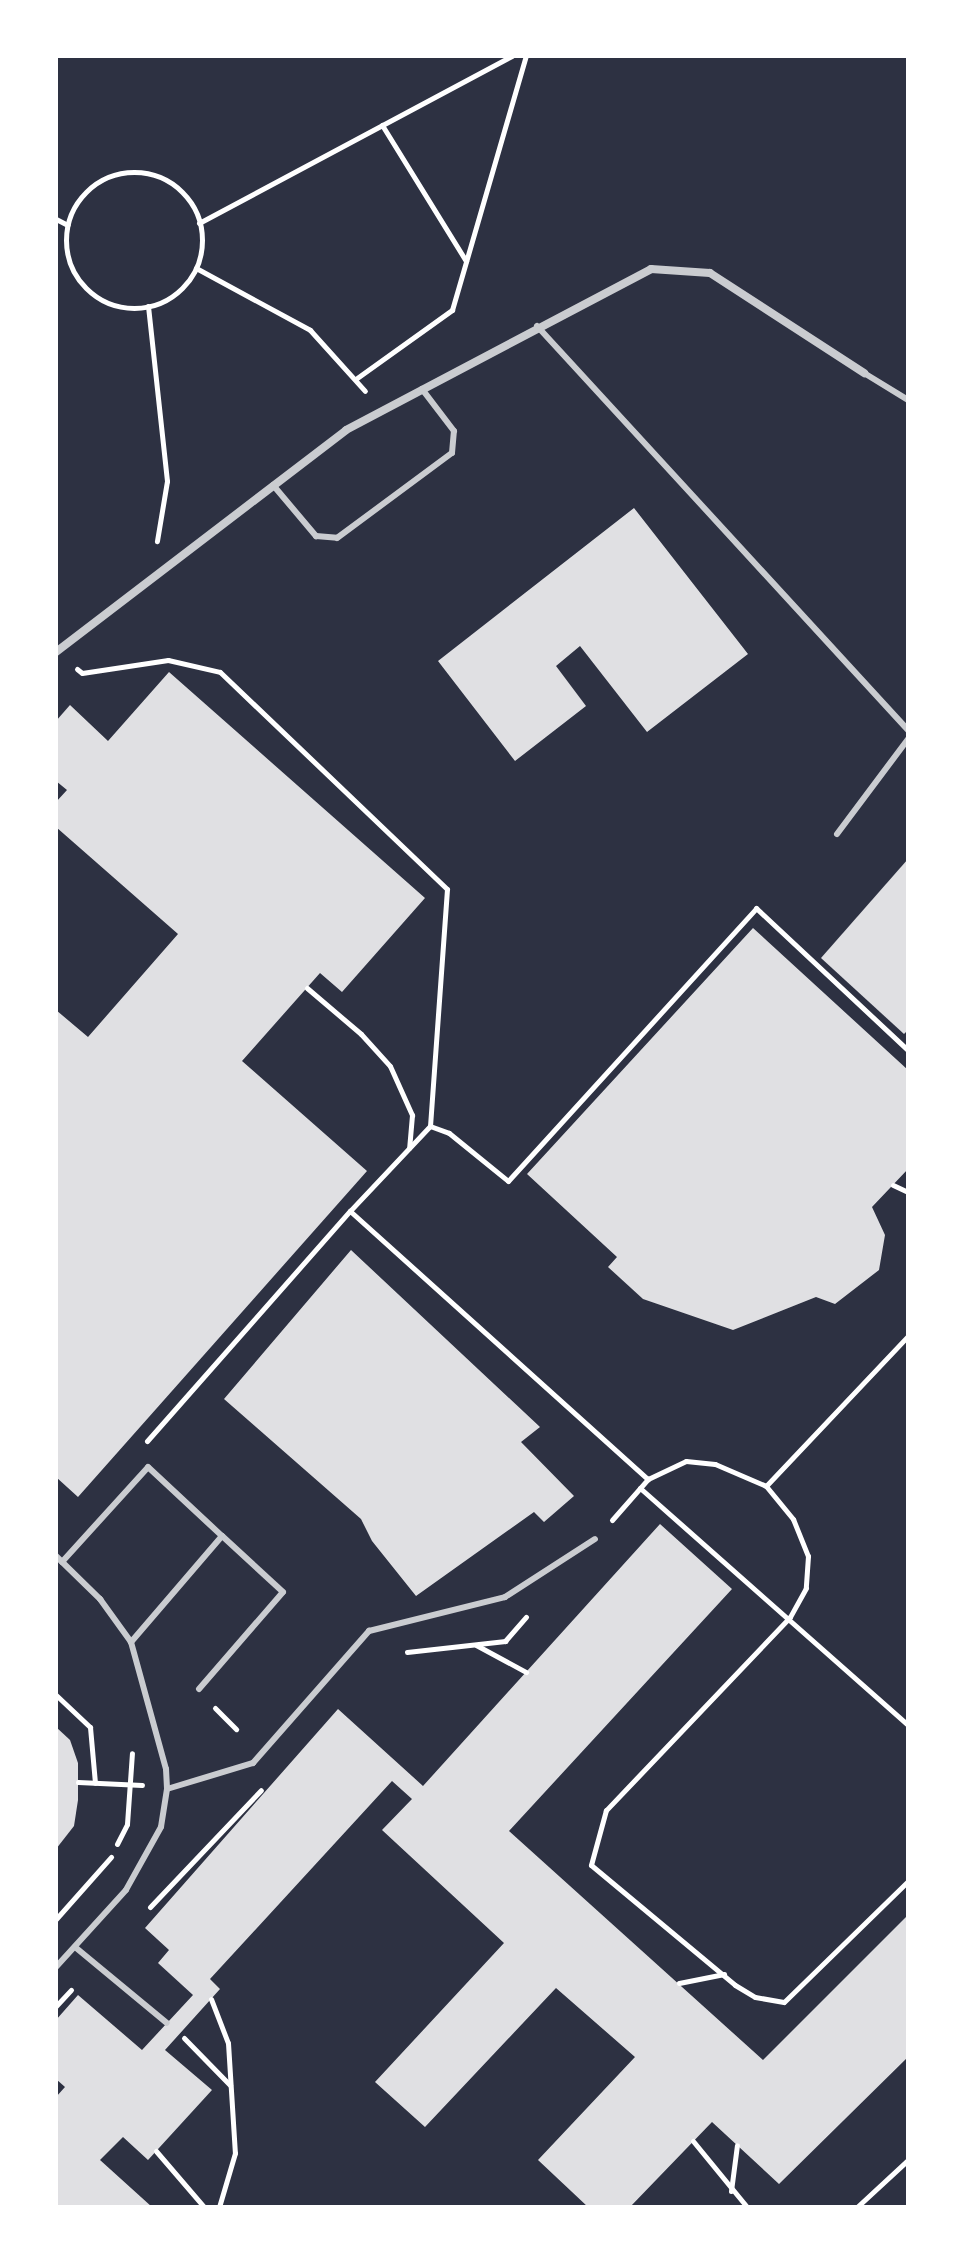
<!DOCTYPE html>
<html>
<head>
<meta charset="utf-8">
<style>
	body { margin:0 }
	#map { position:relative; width:964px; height:2263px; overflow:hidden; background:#2d3142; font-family:"PT Sans Narrow",sans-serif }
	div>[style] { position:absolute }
	.building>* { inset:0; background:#e0e0e3 }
	.path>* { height:5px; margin:-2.5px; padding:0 2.5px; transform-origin:2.5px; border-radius:2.5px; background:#fff }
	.path>.ring { margin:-2.5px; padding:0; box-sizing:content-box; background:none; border:5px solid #fff; border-radius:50% }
	.service>* { height:6px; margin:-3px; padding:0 3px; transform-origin:3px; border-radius:3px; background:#caccd0 }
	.minor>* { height:8px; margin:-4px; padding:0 4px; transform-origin:4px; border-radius:4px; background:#caccd0 }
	span { translate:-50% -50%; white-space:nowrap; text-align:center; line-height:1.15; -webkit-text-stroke:6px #fff; paint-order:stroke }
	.frame { position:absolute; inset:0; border:58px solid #fff; pointer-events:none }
</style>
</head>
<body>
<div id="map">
	<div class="building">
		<div style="clip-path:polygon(634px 508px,748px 654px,647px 732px,580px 646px,556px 666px,586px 706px,515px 761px,438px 661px)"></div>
		<div style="clip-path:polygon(169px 672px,425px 898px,342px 992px,320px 973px,242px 1061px,367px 1171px,78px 1497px,56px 1477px,56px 1010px,88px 1037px,178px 934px,56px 827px,56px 802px,67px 790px,56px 781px,56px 721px,70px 705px,108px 741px)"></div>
		<div style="clip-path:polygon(908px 859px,908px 1030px,904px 1034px,821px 958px)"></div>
		<div style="clip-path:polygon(753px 928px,908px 1070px,908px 1169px,872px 1207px,885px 1235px,879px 1270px,835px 1304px,816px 1297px,733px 1330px,643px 1299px,608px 1267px,617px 1257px,527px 1174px)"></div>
		<div style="clip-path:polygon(351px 1250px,540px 1427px,521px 1442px,574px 1496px,544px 1522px,534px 1512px,416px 1596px,372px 1541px,361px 1519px,224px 1399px)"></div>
		<div style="clip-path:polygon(660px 1524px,732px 1589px,509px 1831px,763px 2060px,908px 1915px,908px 2057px,779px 2184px,712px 2122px,630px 2207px,588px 2207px,538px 2160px,635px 2057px,556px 1988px,425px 2127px,375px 2082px,504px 1943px,382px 1830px,412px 1799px,392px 1781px,210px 1979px,220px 1989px,165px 2050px,212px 2090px,148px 2160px,123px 2137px,100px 2160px,152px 2207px,56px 2207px,56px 2097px,65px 2087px,56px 2079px,56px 2020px,78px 1995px,142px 2050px,193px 1995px,158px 1963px,169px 1950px,145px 1928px,338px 1709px,423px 1786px)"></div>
		<div style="clip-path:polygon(56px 1727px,70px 1740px,78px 1763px,78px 1800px,74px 1826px,56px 1849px)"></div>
	</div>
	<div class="path">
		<div style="left:382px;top:125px;width:160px;rotate:58.3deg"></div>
		<div class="ring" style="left:66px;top:172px;width:131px;height:131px"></div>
		<div style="left:56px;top:219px;width:13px;rotate:27deg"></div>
		<div style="left:199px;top:223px;width:355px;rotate:-28.1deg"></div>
		<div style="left:196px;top:268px;width:130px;rotate:28.5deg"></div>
		<div style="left:310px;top:330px;width:82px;rotate:48deg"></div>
		<div style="left:148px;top:306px;width:176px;rotate:83.8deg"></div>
		<div style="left:167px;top:481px;width:61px;rotate:99.5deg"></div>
		<div style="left:357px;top:378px;width:117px;rotate:-35.6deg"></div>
		<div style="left:452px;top:310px;width:265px;rotate:-73.8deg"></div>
		<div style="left:77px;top:669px;width:6px;rotate:39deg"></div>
		<div style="left:82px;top:673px;width:87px;rotate:-8.6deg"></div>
		<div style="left:168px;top:660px;width:53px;rotate:13deg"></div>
		<div style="left:220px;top:672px;width:314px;rotate:43.7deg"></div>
		<div style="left:447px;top:889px;width:238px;rotate:94.1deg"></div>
		<div style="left:430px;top:1126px;width:117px;rotate:133.3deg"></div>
		<div style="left:350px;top:1211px;width:401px;rotate:42deg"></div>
		<div style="left:307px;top:988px;width:71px;rotate:40.4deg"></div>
		<div style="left:361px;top:1034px;width:43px;rotate:47.8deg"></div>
		<div style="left:390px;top:1066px;width:54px;rotate:65.8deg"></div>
		<div style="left:412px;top:1115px;width:33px;rotate:95deg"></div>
		<div style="left:430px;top:1126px;width:20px;rotate:20deg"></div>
		<div style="left:449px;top:1133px;width:76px;rotate:39.1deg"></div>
		<div style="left:508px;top:1181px;width:369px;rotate:-47.7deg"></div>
		<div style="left:756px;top:908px;width:208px;rotate:43.1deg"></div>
		<div style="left:893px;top:1185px;width:17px;rotate:25deg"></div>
		<div style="left:147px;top:1441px;width:307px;rotate:-48.6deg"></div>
		<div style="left:766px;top:1486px;width:207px;rotate:-46.6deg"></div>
		<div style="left:640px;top:1488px;width:358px;rotate:41.5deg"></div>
		<div style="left:612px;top:1520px;width:55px;rotate:-48.7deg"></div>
		<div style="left:648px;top:1479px;width:42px;rotate:-25.3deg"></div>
		<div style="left:686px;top:1461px;width:29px;rotate:6deg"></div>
		<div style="left:715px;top:1464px;width:56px;rotate:23.3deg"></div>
		<div style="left:766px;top:1486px;width:43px;rotate:50.7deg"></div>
		<div style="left:793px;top:1519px;width:40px;rotate:68deg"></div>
		<div style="left:808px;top:1556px;width:32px;rotate:94deg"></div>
		<div style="left:806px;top:1588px;width:33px;rotate:119deg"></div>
		<div style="left:790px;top:1617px;width:267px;rotate:133.6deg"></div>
		<div style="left:606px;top:1810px;width:57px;rotate:105.3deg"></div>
		<div style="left:591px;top:1865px;width:187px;rotate:39.8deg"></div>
		<div style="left:735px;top:1985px;width:23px;rotate:31deg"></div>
		<div style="left:755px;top:1997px;width:29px;rotate:10deg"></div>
		<div style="left:784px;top:2002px;width:173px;rotate:-44.3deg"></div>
		<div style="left:476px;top:1645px;width:57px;rotate:28.4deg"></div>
		<div style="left:407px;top:1652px;width:99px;rotate:-6.4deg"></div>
		<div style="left:505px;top:1641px;width:32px;rotate:-49deg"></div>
		<div style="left:56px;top:1695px;width:47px;rotate:43.3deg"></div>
		<div style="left:90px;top:1727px;width:56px;rotate:84.9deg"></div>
		<div style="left:215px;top:1708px;width:30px;rotate:45deg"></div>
		<div style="left:78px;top:1782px;width:64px;rotate:2.7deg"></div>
		<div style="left:117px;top:1844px;width:22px;rotate:-63deg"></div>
		<div style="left:127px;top:1824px;width:71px;rotate:-86deg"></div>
		<div style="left:150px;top:1907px;width:161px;rotate:-46.5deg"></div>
		<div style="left:56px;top:1919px;width:83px;rotate:-48.4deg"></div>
		<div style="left:679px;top:1983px;width:46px;rotate:-11.3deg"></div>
		<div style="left:211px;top:1999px;width:47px;rotate:68.9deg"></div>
		<div style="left:228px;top:2043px;width:110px;rotate:86.4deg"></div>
		<div style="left:235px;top:2153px;width:56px;rotate:106.5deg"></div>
		<div style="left:56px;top:2006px;width:22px;rotate:-47deg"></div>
		<div style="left:184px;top:2038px;width:66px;rotate:45.6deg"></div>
		<div style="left:693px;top:2141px;width:85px;rotate:50.7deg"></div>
		<div style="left:156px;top:2151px;width:74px;rotate:49.4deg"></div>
		<div style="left:731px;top:2191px;width:46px;rotate:-82.6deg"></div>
		<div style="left:857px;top:2207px;width:69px;rotate:-42.7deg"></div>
	</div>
	<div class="service">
		<div style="left:537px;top:326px;width:549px;rotate:47.44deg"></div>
		<div style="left:864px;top:373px;width:52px;rotate:31.5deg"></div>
		<div style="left:273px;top:485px;width:67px;rotate:49.9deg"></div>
		<div style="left:316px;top:536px;width:21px;rotate:5deg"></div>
		<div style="left:337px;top:538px;width:143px;rotate:-36.5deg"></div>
		<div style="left:452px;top:453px;width:22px;rotate:-85deg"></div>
		<div style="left:454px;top:431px;width:53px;rotate:-127.3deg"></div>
		<div style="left:837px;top:834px;width:119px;rotate:-53.2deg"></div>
		<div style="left:56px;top:1556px;width:62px;rotate:44.3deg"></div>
		<div style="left:100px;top:1599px;width:53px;rotate:54.2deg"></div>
		<div style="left:131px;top:1642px;width:132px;rotate:74.6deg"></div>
		<div style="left:166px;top:1769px;width:20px;rotate:87deg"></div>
		<div style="left:167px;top:1789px;width:38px;rotate:99deg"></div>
		<div style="left:161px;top:1827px;width:72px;rotate:119.1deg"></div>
		<div style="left:126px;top:1890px;width:104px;rotate:132.3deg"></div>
		<div style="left:62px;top:1562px;width:128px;rotate:-47.8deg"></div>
		<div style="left:148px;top:1467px;width:101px;rotate:43deg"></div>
		<div style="left:222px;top:1536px;width:140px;rotate:130.6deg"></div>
		<div style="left:199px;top:1689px;width:128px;rotate:-49.1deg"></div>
		<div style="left:283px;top:1592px;width:83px;rotate:-137.4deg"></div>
		<div style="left:167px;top:1789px;width:90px;rotate:-16.8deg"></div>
		<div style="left:253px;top:1763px;width:176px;rotate:-48.7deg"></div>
		<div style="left:369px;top:1631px;width:140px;rotate:-14deg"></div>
		<div style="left:505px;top:1597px;width:107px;rotate:-32.8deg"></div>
		<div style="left:75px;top:1947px;width:119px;rotate:39.6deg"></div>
	</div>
	<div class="minor">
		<div style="left:56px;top:652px;width:365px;rotate:-37.4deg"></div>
		<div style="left:346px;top:430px;width:345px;rotate:-27.8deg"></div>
		<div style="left:651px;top:269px;width:59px;rotate:3.9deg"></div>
		<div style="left:710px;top:273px;width:184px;rotate:33deg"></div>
	</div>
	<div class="frame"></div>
</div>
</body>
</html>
